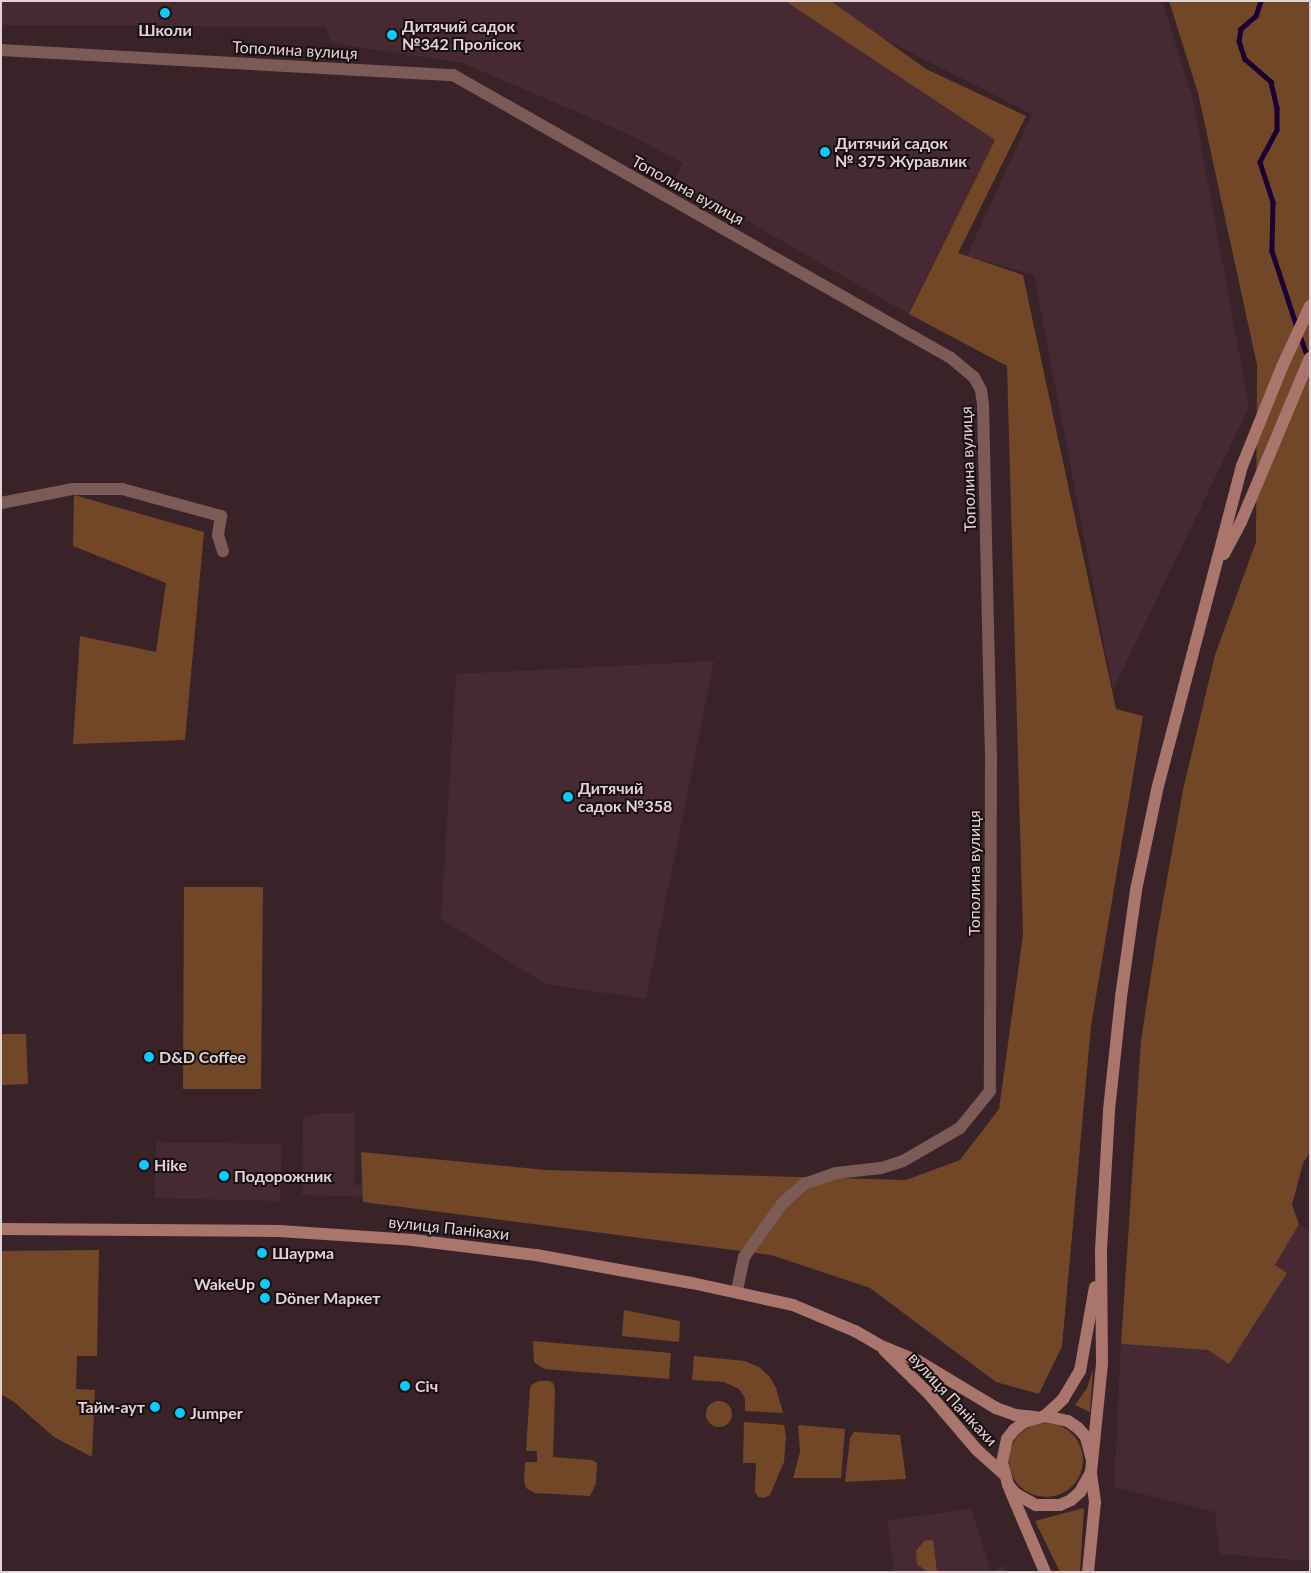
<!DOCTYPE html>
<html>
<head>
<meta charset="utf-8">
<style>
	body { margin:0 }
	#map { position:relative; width:1311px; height:1573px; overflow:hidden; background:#392329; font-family:Lato,sans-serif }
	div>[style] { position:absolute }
	.built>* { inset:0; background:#462932 }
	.green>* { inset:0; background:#714728 }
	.round { border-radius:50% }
	.stream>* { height:4.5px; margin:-2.25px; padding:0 2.25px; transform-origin:2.25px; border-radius:2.25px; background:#1d0033 }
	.street>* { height:12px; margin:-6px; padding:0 6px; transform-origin:6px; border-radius:6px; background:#7c5b56 }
	.secondary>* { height:12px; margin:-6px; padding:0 6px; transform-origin:6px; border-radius:6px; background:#aa756d }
	.dots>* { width:14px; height:14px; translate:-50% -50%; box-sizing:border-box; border:2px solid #1a1012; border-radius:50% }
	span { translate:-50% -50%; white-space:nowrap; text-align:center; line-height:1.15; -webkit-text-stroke:4px #1a1012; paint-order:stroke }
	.poi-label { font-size:16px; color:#e2d2d6; font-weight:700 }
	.left { translate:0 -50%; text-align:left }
	.right { translate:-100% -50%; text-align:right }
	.street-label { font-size:16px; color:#e2d2d6 }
	.frame { position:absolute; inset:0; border:2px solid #e2d2d6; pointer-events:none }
</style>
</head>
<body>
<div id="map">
	<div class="built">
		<div style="clip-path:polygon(1px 1px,785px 1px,995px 140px,909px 314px,674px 179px,683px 163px,628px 134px,463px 63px,331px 43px,326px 27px,1px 25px)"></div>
		<div style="clip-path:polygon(831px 1px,1162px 1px,1192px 96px,1249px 407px,1113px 690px,1034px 275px,967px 256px,1032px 114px,884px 39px)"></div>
		<div style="clip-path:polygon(714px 661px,646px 999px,545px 984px,441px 919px,456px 674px)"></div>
		<div style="clip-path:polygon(321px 1113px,355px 1113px,354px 1185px,371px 1185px,371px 1197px,302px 1195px,303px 1118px)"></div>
		<div style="clip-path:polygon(156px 1142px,282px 1144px,280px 1201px,155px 1198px)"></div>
		<div style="clip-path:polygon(1299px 1224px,1310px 1231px,1310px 1561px,1220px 1554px,1215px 1512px,1114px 1487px,1121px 1344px,1208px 1350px,1286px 1273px,1275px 1265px)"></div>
		<div style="clip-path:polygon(971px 1509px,991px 1571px,1005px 1566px,1007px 1572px,894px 1572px,887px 1520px)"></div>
	</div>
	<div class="green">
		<div style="clip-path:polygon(785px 1px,831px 1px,926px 69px,1026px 116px,958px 253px,1023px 275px,1116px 709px,1143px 716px,1091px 1026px,1062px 1346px,1039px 1394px,996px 1382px,870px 1288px,771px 1255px,363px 1202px,361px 1152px,546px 1170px,906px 1180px,960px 1160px,999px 1109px,1023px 935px,1007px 366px,909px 314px,995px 140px)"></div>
		<div style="clip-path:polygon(1169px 1px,1310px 1px,1310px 1152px,1303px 1163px,1292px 1205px,1299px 1224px,1275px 1265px,1287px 1273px,1229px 1364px,1208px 1350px,1121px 1344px,1141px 1041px,1158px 929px,1183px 790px,1215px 655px,1256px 542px,1257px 365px,1198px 93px)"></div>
		<div style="clip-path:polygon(74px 495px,204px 532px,185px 740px,73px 744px,80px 636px,156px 652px,166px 583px,73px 546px)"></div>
		<div style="clip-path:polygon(184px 887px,263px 887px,261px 1089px,183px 1089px)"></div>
		<div style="clip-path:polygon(1px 1034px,26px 1034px,28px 1084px,1px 1085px)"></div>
		<div style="clip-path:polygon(99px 1250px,97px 1356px,77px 1356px,76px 1389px,95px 1390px,92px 1457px,54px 1437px,14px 1402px,1px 1394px,1px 1251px)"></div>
		<div style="clip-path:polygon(624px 1310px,680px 1321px,679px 1342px,622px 1336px)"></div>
		<div style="clip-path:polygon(533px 1341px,671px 1353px,669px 1379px,544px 1369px,534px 1362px)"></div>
		<div style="clip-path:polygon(694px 1356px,745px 1361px,759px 1367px,770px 1377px,776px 1388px,783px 1413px,745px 1411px,745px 1398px,739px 1389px,724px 1382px,692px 1380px)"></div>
		<div style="clip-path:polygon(1093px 1370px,1090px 1412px,1075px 1405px,1087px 1388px)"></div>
		<div style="clip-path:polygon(539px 1381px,550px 1381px,554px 1384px,555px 1391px,553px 1457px,592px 1460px,597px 1463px,596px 1484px,590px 1496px,535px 1493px,526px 1488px,524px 1481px,525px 1462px,537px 1462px,537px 1451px,526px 1451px,530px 1389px,531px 1385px)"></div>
		<div class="round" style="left:706px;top:1401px;width:26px;height:26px"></div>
		<div style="clip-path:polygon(744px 1422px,784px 1425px,786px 1437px,784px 1462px,770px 1495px,764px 1498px,758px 1497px,755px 1492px,756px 1463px,743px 1463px)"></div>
		<div class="round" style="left:1009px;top:1423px;width:74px;height:74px"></div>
		<div style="clip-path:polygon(798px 1425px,845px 1429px,841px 1478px,793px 1478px,800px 1452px)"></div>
		<div style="clip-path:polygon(854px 1432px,900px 1435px,906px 1479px,845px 1482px,850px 1438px)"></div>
		<div style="clip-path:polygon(1084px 1508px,1080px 1572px,1060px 1572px,1035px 1521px)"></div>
		<div style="clip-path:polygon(933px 1540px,937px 1572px,927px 1572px,917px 1564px,916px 1551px,924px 1541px)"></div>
	</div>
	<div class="stream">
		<div style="left:1261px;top:1px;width:16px;rotate:108deg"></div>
		<div style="left:1256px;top:16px;width:20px;rotate:139deg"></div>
		<div style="left:1241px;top:29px;width:12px;rotate:99deg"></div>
		<div style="left:1239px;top:41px;width:19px;rotate:72deg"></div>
		<div style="left:1245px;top:59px;width:35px;rotate:41deg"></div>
		<div style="left:1271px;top:82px;width:27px;rotate:77deg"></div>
		<div style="left:1277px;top:108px;width:22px;rotate:90deg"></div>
		<div style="left:1277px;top:130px;width:36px;rotate:118deg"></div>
		<div style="left:1260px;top:162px;width:42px;rotate:72deg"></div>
		<div style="left:1273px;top:202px;width:49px;rotate:91.2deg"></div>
		<div style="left:1272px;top:251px;width:80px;rotate:71.8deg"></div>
		<div style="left:1300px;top:335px;width:24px;rotate:71deg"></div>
	</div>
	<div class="street">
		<div style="left:1px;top:50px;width:453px;rotate:3.2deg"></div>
		<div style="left:453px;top:75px;width:573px;rotate:29.61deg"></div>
		<div style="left:951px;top:358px;width:30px;rotate:40deg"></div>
		<div style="left:974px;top:377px;width:15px;rotate:62deg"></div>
		<div style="left:981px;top:390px;width:15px;rotate:82deg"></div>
		<div style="left:983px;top:405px;width:350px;rotate:88.7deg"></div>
		<div style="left:991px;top:755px;width:336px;rotate:90.2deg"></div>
		<div style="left:990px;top:1091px;width:48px;rotate:129deg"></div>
		<div style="left:960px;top:1128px;width:66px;rotate:149.9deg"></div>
		<div style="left:903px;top:1161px;width:23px;rotate:162deg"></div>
		<div style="left:881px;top:1168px;width:45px;rotate:173.7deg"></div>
		<div style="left:836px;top:1173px;width:34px;rotate:161deg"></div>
		<div style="left:804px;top:1184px;width:30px;rotate:138deg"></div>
		<div style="left:782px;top:1204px;width:65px;rotate:125.6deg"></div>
		<div style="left:744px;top:1257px;width:35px;rotate:102deg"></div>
		<div style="left:1px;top:503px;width:72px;rotate:-11.2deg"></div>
		<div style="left:72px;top:489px;width:50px"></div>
		<div style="left:122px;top:489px;width:103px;rotate:15.3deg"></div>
		<div style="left:221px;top:516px;width:19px;rotate:99deg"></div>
		<div style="left:218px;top:535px;width:17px;rotate:73deg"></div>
	</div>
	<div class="secondary">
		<div style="left:1224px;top:554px;width:36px;rotate:-62deg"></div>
		<div style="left:1241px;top:522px;width:178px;rotate:-67.2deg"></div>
		<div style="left:1px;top:1229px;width:278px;rotate:0.4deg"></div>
		<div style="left:279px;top:1231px;width:134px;rotate:3.8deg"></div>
		<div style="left:413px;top:1240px;width:124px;rotate:7deg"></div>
		<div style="left:536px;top:1255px;width:158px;rotate:10.2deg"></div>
		<div style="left:692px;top:1283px;width:103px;rotate:12.3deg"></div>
		<div style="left:793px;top:1305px;width:67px;rotate:22.8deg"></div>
		<div style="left:855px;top:1331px;width:28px;rotate:30deg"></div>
		<div style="left:879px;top:1345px;width:42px;rotate:22.3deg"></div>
		<div style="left:918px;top:1361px;width:91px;rotate:31.1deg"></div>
		<div style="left:996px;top:1408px;width:20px;rotate:20deg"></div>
		<div style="left:1015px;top:1415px;width:20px;rotate:6deg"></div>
		<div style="left:884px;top:1350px;width:64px;rotate:44.4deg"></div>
		<div style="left:930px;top:1395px;width:72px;rotate:49.5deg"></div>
		<div style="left:977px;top:1450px;width:36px;rotate:42deg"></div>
		<div style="left:1045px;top:1416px;width:25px;rotate:-43deg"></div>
		<div style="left:1063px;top:1399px;width:33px;rotate:-59deg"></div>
		<div style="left:1080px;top:1371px;width:85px;rotate:-79.9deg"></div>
		<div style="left:1092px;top:1460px;width:24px;rotate:-105deg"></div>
		<div style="left:1086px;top:1437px;width:12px;rotate:-132deg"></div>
		<div style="left:1078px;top:1428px;width:12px;rotate:-145deg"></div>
		<div style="left:1068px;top:1421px;width:24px;rotate:-168deg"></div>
		<div style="left:1045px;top:1416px;width:22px;rotate:164deg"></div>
		<div style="left:1024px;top:1422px;width:13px;rotate:141deg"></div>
		<div style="left:1014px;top:1430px;width:11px;rotate:128deg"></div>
		<div style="left:1007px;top:1439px;width:24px;rotate:102deg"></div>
		<div style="left:1002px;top:1462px;width:24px;rotate:75deg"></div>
		<div style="left:1008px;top:1485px;width:12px;rotate:48deg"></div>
		<div style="left:1016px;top:1494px;width:23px;rotate:29deg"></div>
		<div style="left:1036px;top:1505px;width:24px"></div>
		<div style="left:1060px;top:1505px;width:12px;rotate:-24deg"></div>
		<div style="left:1071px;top:1500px;width:12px;rotate:-42deg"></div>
		<div style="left:1080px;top:1492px;width:23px;rotate:-61deg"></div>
		<div style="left:1091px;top:1472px;width:109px;rotate:-84.2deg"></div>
		<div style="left:1102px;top:1364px;width:114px;rotate:-90.5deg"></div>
		<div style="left:1101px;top:1250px;width:140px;rotate:-86.7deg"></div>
		<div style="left:1109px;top:1110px;width:114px;rotate:-83.9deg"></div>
		<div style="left:1121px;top:997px;width:108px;rotate:-82deg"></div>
		<div style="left:1136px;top:890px;width:106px;rotate:-78.1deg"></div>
		<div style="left:1158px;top:786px;width:331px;rotate:-75.3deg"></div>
		<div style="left:1242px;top:466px;width:107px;rotate:-68deg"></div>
		<div style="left:1282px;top:367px;width:67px;rotate:-65.3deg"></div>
		<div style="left:1010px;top:1490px;width:89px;rotate:66.9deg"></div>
		<div style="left:1088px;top:1572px;width:70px;rotate:-84.3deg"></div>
		<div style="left:1095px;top:1502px;width:30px;rotate:-98deg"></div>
	</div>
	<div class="dots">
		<div style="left:165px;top:13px;background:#0ccafa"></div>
		<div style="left:392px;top:35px;background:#0ccafa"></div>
		<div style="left:825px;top:152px;background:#0ccafa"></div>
		<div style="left:568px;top:797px;background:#0ccafa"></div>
		<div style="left:149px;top:1057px;background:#0ccafa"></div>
		<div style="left:144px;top:1165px;background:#0ccafa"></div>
		<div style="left:224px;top:1176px;background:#0ccafa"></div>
		<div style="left:262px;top:1253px;background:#0ccafa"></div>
		<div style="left:265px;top:1284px;background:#0ccafa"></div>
		<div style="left:265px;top:1298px;background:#0ccafa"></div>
		<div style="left:405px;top:1386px;background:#0ccafa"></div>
		<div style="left:155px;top:1407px;background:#0ccafa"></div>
		<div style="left:180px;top:1413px;background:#0ccafa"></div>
	</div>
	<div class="poi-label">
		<span class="left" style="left:402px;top:35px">Дитячий садок<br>№342 Пролісок</span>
		<span style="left:165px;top:30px">Школи</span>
		<span class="left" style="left:835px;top:152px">Дитячий садок<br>№ 375 Журавлик</span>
		<span class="left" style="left:578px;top:797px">Дитячий<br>садок №358</span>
		<span class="left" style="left:159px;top:1057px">D&amp;D Coffee</span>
		<span class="left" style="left:154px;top:1165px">Hike</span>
		<span class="left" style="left:234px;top:1176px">Подорожник</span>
		<span class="left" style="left:272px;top:1253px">Шаурма</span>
		<span class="right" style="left:255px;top:1284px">WakeUp</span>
		<span class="left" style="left:275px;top:1298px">Döner Маркет</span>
		<span class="left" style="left:415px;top:1386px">Січ</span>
		<span class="right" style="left:145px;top:1407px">Тайм-аут</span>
		<span class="left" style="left:190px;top:1413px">Jumper</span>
	</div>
	<div class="street-label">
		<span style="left:295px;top:50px;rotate:3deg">Тополина вулиця</span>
		<span style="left:688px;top:190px;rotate:29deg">Тополина вулиця</span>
		<span style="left:968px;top:469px;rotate:-92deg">Тополина вулиця</span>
		<span style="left:974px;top:873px;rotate:-90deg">Тополина вулиця</span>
		<span style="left:449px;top:1228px;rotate:6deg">вулиця Панікахи</span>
		<span style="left:953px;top:1399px;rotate:47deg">вулиця Панікахи</span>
	</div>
	<div class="frame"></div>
</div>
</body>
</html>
